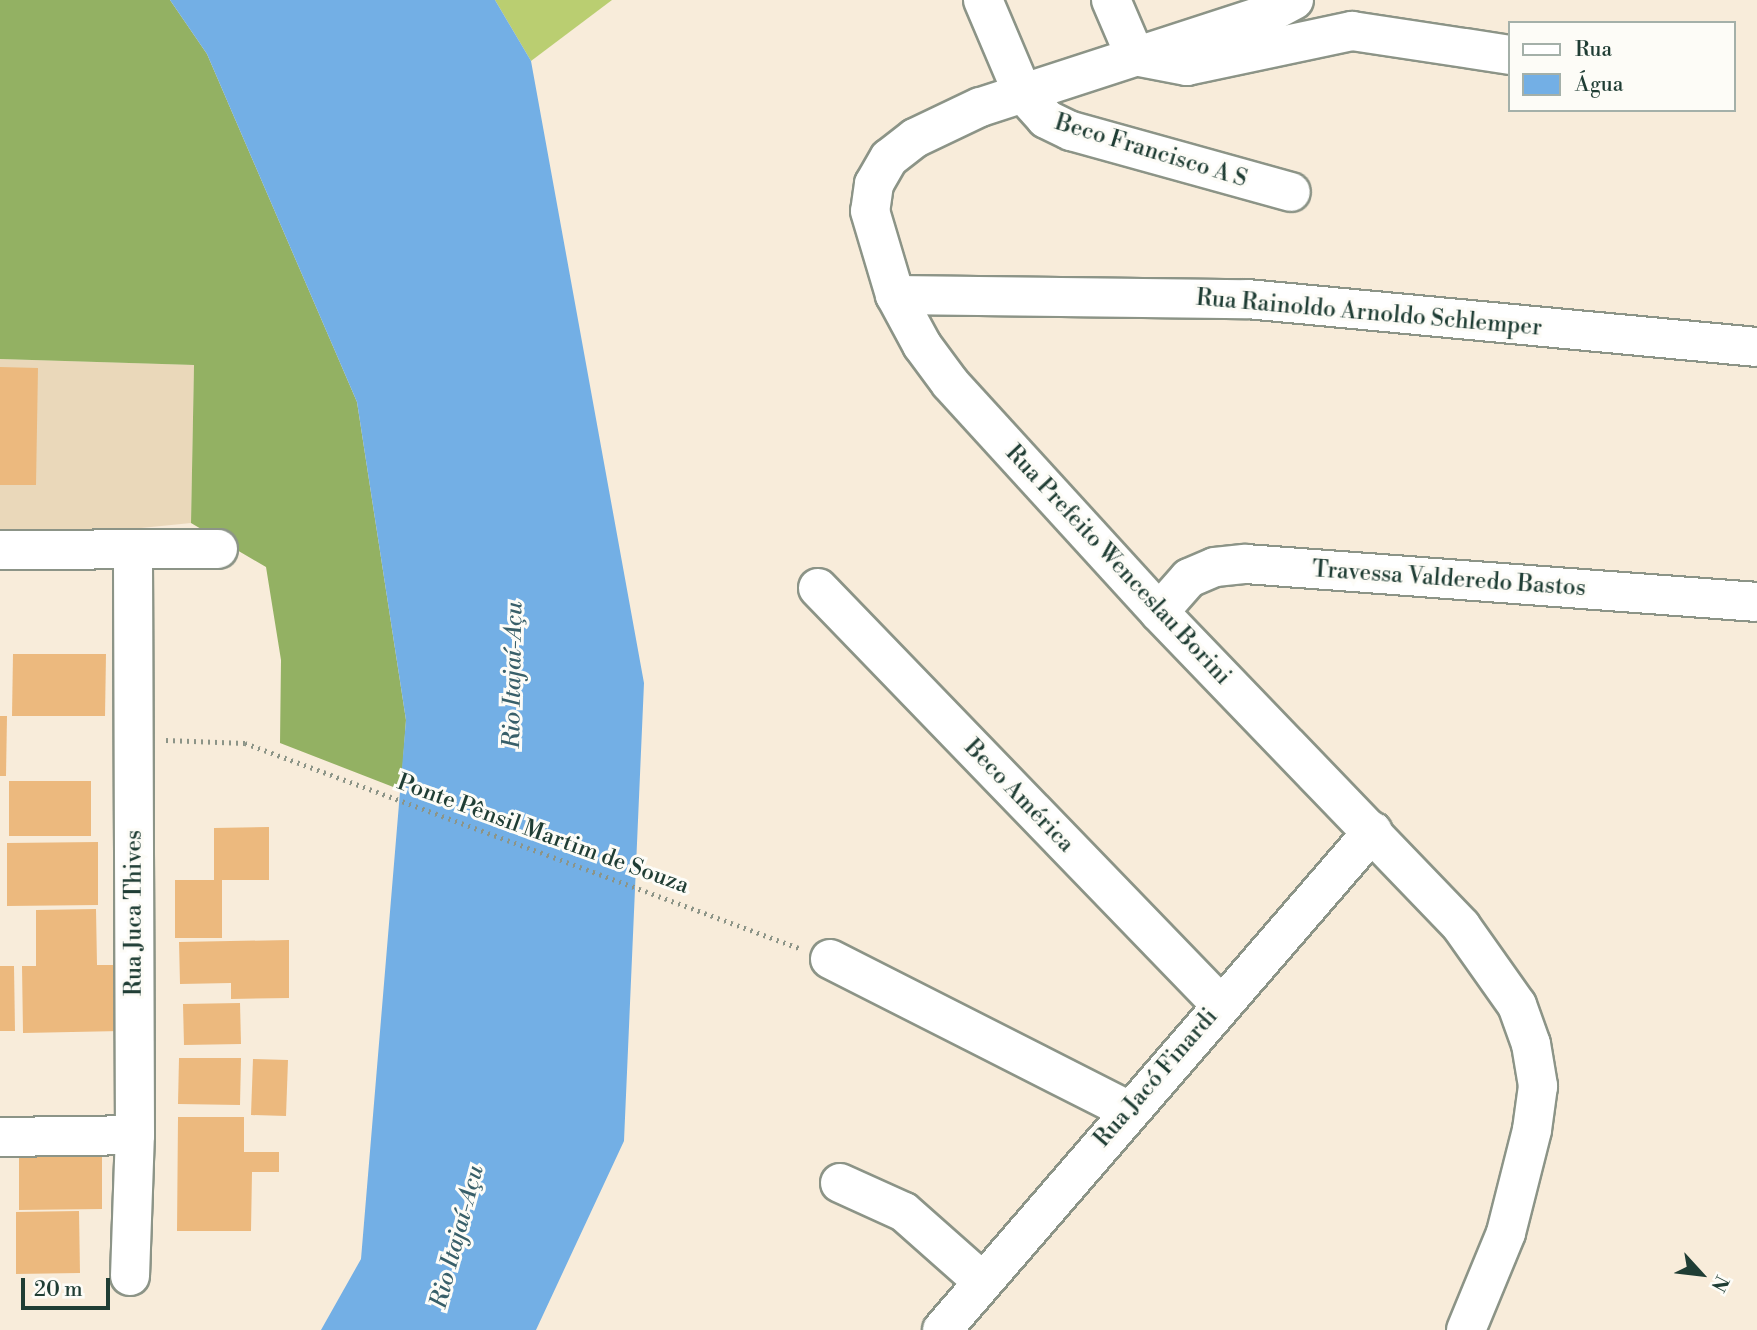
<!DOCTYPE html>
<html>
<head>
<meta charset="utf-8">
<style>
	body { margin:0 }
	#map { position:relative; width:1757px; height:1330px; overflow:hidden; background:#f8ecda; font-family:"Libre Bodoni",serif }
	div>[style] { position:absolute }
	.built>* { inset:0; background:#ead8ba }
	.green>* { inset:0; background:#bace71 }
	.forest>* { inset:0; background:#93b163 }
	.water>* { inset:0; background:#73afe5 }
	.building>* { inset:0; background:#ecb97e }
	.path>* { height:4.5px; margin-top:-2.25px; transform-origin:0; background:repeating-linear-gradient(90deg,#8c9487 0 2px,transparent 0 7px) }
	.roads { filter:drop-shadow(2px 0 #8c9487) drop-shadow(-2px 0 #8c9487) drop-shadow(0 2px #8c9487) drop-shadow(0 -2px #8c9487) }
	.minor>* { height:38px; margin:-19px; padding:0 19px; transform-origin:19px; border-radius:19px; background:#fff }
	span { translate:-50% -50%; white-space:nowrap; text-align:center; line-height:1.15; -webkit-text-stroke:6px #fdfcf7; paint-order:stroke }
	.street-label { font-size:23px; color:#1f3d34 }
	.water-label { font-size:24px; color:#385f69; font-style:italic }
	.legend { position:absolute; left:1508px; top:21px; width:228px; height:91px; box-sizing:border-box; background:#fdfcf7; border:2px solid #a4b0a9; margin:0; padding:9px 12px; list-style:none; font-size:21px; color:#1f3d34 }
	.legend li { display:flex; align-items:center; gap:14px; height:35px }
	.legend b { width:35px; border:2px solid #a4b0a9 }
	.north { position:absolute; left:1666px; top:1239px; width:70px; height:70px; -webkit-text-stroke:5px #fdfcf7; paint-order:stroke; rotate:117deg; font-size:19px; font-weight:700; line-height:28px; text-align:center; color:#1f3d34 }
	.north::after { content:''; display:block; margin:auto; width:24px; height:32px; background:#1f3d34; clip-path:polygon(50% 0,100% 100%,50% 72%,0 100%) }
	.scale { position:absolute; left:21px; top:1278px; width:89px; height:32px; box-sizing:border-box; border:4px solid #1f3d34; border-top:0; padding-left:9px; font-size:21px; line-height:24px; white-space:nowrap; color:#1f3d34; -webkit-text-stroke:5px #fdfcf7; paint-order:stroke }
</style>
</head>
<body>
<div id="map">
	<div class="built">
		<div style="clip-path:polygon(0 359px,194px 365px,191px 523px,121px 530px,0 530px)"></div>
	</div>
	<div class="green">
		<div style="clip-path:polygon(495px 0,612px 0,531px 61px)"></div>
	</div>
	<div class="forest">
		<div style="clip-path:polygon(0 0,170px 0,207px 54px,357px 402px,406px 720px,401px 790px,280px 743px,281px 660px,266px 567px,191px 523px,194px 365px,0 359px)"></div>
	</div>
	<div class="water">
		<div style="clip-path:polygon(170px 0,495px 0,531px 61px,644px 683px,624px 1141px,536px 1330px,321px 1330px,361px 1259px,406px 720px,357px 402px,207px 54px)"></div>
	</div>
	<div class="building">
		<div style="clip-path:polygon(0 367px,38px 368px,36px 485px,0 485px)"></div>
		<div style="clip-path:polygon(13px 654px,106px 654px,105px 716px,12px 716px)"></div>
		<div style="clip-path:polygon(0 716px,7px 716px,6px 776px,0 776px)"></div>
		<div style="clip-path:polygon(9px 781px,91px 781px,91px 836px,9px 836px)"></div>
		<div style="clip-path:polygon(269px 827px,269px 880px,222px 880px,222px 938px,175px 938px,175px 880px,214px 880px,214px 828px)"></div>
		<div style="clip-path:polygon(98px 842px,98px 905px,7px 906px,7px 843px)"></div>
		<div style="clip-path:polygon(96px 909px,97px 965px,121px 965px,121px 1031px,23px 1033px,22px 966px,36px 966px,36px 910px)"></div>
		<div style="clip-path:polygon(289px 940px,289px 998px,231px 999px,231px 983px,180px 984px,179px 942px)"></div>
		<div style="clip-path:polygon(0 966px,14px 966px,15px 1031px,0 1031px)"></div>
		<div style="clip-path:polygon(240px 1003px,241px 1044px,184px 1045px,183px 1004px)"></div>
		<div style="clip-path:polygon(179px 1058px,241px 1058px,240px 1105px,178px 1104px)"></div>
		<div style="clip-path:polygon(253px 1059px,288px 1060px,286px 1116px,251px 1115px)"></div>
		<div style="clip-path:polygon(178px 1117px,244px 1117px,244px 1152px,279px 1152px,279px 1172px,252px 1172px,251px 1231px,177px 1231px)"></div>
		<div style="clip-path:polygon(19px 1155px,102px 1155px,102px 1209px,19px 1210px)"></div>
		<div style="clip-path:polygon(79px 1211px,80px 1273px,16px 1274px,16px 1212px)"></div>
	</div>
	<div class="path">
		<div style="left:166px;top:740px;width:79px;rotate:2.2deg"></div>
		<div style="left:245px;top:743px;width:591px;rotate:20.31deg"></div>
	</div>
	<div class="roads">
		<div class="minor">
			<div style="left:983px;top:0;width:100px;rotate:67deg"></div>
			<div style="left:1022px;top:92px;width:36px;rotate:48deg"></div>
			<div style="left:1046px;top:119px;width:28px;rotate:26deg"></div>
			<div style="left:1071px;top:131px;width:228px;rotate:15.5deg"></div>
			<div style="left:1111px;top:0;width:61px;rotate:66.8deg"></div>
			<div style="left:1135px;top:56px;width:53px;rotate:10.9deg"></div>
			<div style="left:1187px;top:66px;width:169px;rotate:-12deg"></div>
			<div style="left:1352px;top:31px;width:160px;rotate:8.6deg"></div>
			<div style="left:1294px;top:0;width:27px;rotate:152deg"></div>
			<div style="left:1270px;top:13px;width:305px;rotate:162deg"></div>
			<div style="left:980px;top:107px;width:72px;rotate:154.5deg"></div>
			<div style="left:915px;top:138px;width:33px;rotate:142deg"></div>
			<div style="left:889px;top:158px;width:30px;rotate:120deg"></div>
			<div style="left:874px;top:184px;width:27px;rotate:98deg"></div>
			<div style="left:870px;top:211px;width:88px;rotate:73.4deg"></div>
			<div style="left:895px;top:295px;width:57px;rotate:61.6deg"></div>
			<div style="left:922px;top:345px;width:47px;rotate:53.6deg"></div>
			<div style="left:950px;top:383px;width:310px;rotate:47.6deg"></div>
			<div style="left:1159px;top:612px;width:436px;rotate:46.1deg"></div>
			<div style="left:1461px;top:926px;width:97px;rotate:54.7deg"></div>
			<div style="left:1517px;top:1005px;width:41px;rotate:70.3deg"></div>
			<div style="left:1531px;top:1044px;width:43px;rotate:80.5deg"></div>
			<div style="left:1538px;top:1086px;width:44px;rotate:97.8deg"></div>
			<div style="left:1532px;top:1130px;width:106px;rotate:104.2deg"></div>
			<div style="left:1506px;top:1233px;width:105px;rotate:112.4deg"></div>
			<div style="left:895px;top:295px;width:352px;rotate:0.7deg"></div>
			<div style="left:1247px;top:299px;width:512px;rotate:5.38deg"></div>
			<div style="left:0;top:550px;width:218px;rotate:-0.3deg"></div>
			<div style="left:818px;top:588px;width:578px;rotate:45.98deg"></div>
			<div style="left:1159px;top:612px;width:45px;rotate:-48.6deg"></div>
			<div style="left:1189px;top:578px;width:28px;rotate:-23deg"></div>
			<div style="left:1215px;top:567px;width:31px;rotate:-6deg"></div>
			<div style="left:1246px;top:564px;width:512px;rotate:4.25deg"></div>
			<div style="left:830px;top:959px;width:334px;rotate:26.9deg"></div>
			<div style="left:0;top:1137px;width:135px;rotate:-0.8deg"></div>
			<div style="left:840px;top:1183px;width:70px;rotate:24.4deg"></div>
			<div style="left:904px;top:1212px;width:104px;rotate:41.5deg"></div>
			<div style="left:130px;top:1276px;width:141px;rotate:-88deg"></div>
			<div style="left:135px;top:1135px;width:585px;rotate:-90.2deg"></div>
			<div style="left:942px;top:1330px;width:659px;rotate:-49.18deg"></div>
		</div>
	</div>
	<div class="street-label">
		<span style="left:1151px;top:151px;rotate:17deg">Beco Francisco A S</span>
		<span style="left:1369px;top:313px;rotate:5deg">Rua Rainoldo Arnoldo Schlemper</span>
		<span style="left:1118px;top:565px;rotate:47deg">Rua Prefeito Wenceslau Borini</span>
		<span style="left:1449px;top:579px;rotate:4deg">Travessa Valderedo Bastos</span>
		<span style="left:1019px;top:796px;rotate:46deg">Beco América</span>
		<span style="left:543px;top:834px;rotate:20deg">Ponte Pênsil Martim de Souza</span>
		<span style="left:134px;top:913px;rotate:-90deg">Rua Juca Thives</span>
		<span style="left:1156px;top:1078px;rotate:-49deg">Rua Jacó Finardi</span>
	</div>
	<div class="water-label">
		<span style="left:514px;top:675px;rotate:-89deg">Rio Itajaí-Açu</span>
		<span style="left:458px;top:1237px;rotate:-75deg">Rio Itajaí-Açu</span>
	</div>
	<ul class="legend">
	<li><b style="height:9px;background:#fff"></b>Rua</li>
	<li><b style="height:19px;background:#73afe5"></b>Água</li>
	</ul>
	<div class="north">N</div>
	<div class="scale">20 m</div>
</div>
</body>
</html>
